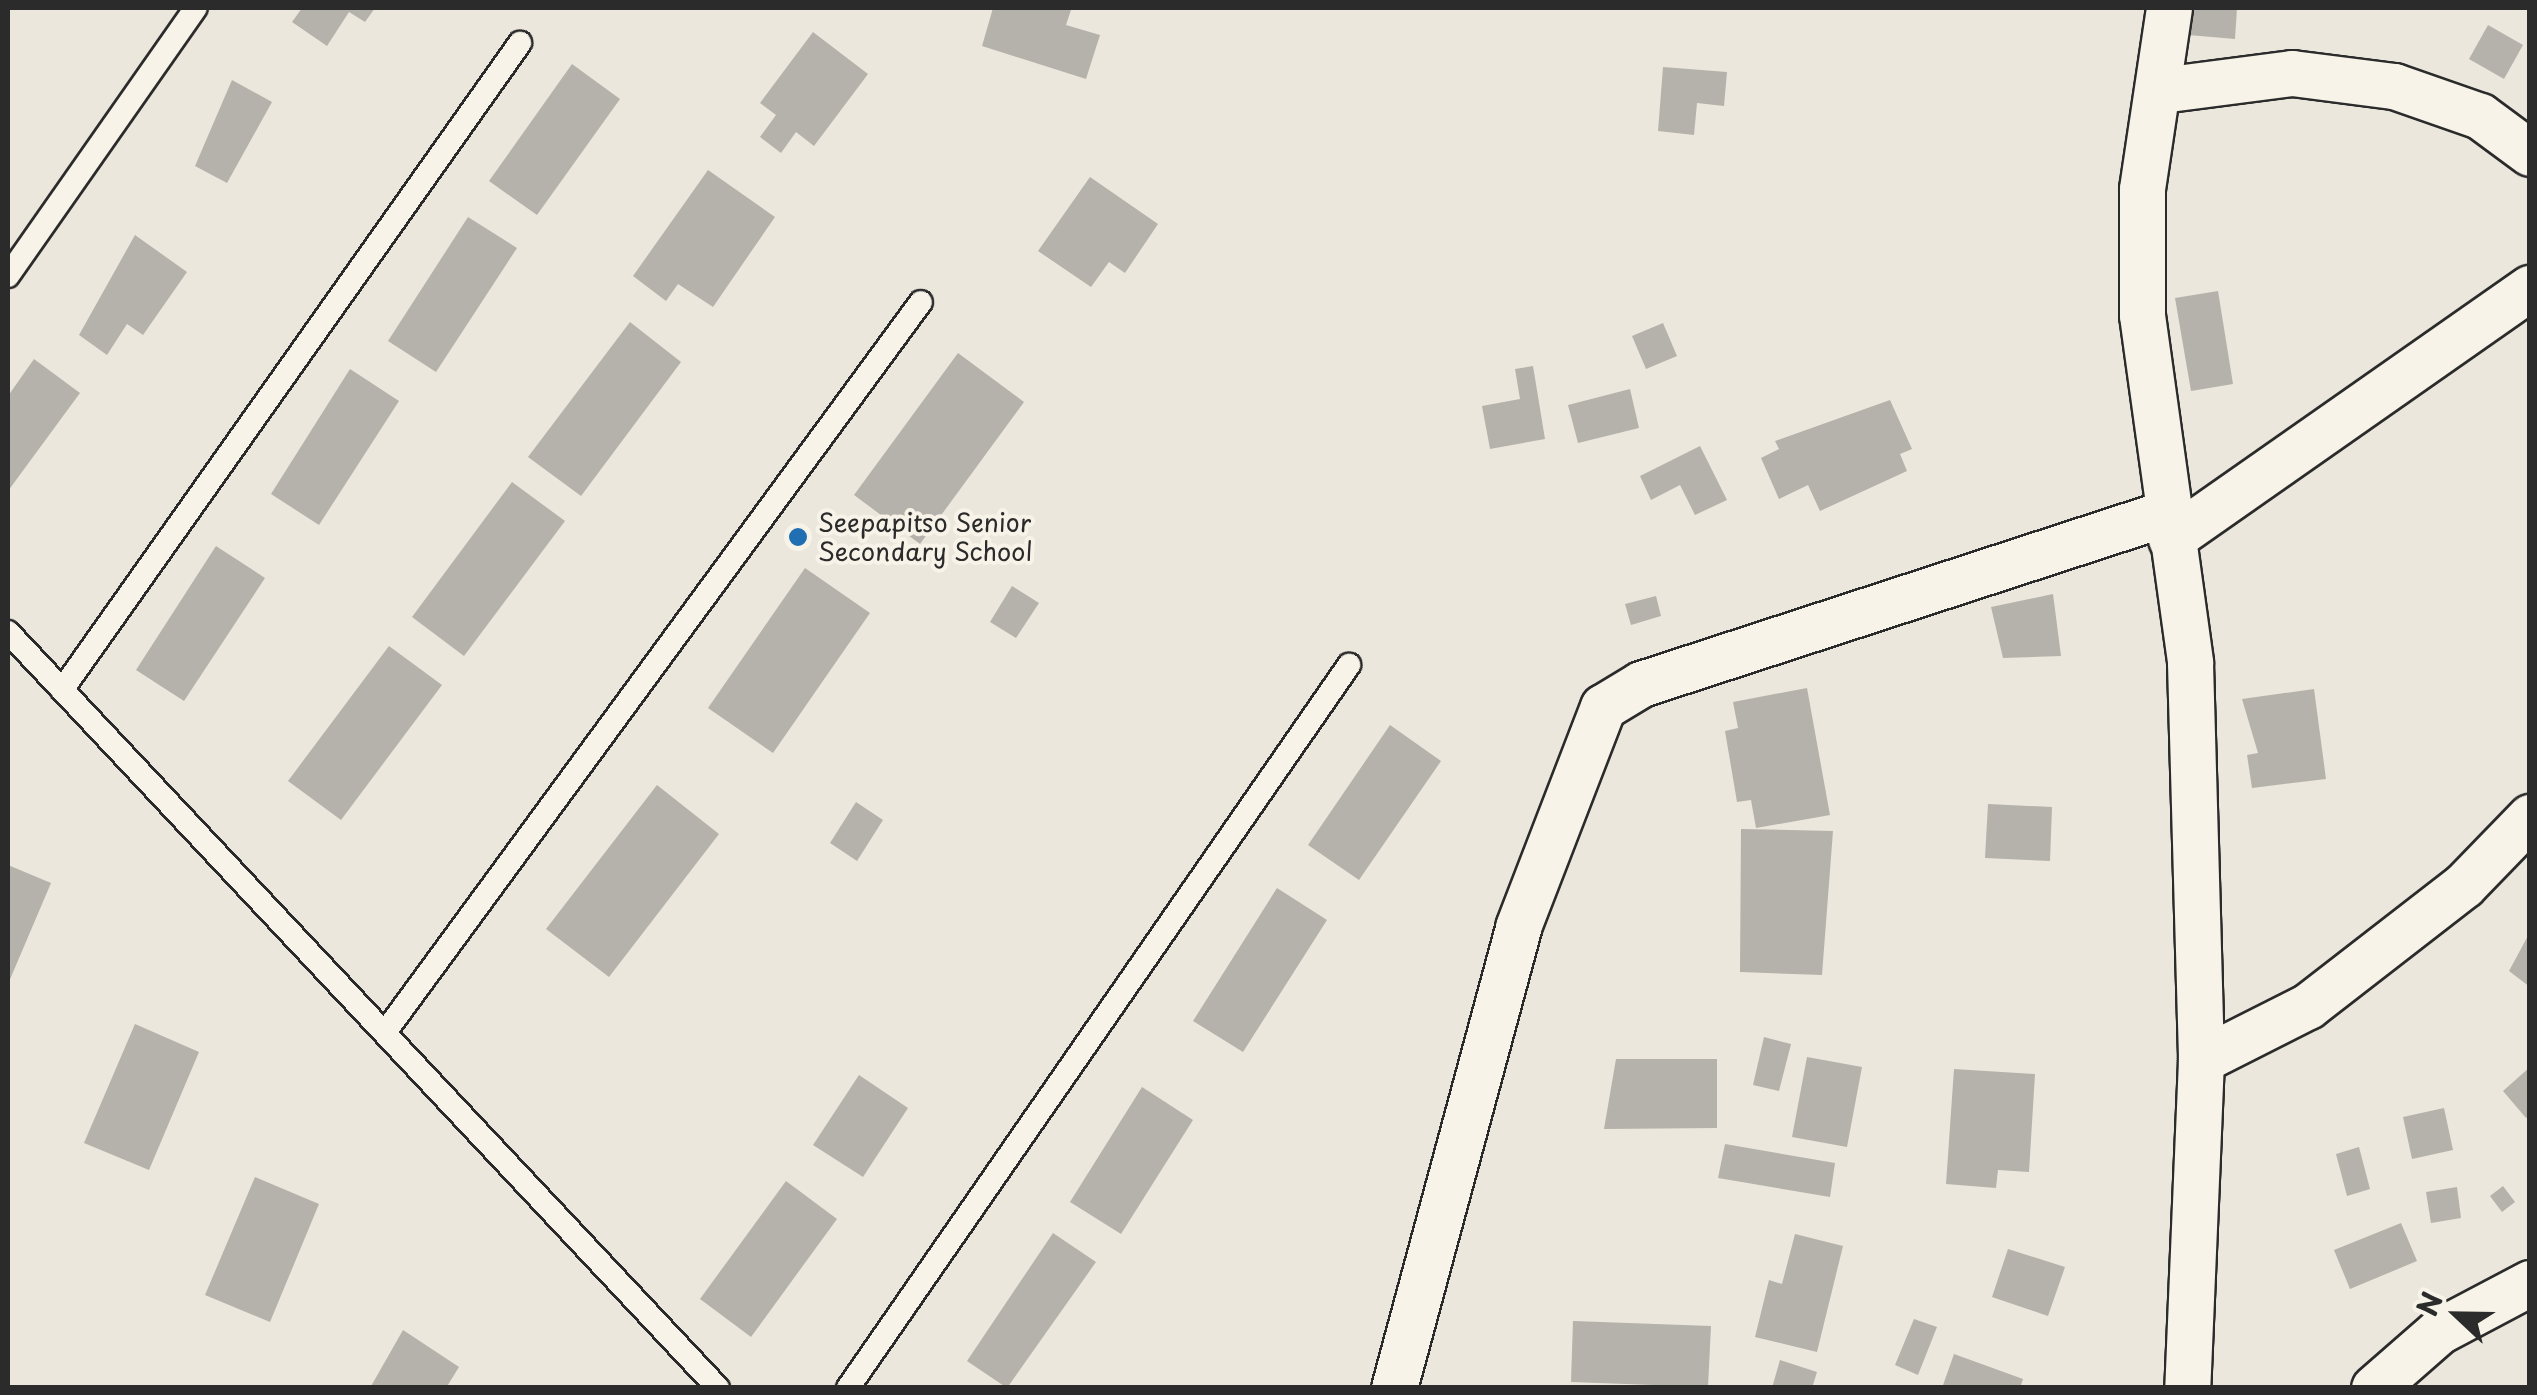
<!DOCTYPE html>
<html>
<head>
<meta charset="utf-8">
<style>
	body { margin:0 }
	#map { position:relative; width:2537px; height:1395px; overflow:hidden; background:#ebe7dd; font-family:"Playpen Sans",sans-serif }
	div>[style] { position:absolute }
	.building>* { inset:0; background:#b5b2ab }
	.roads { filter:drop-shadow(2px 0 #2b2b2b) drop-shadow(-2px 0 #2b2b2b) drop-shadow(0 2px #2b2b2b) drop-shadow(0 -2px #2b2b2b) }
	.lane>* { height:22px; margin:-11px; padding:0 11px; transform-origin:11px; border-radius:11px; background:#f7f3e8 }
	.street>* { height:45px; margin:-22.5px; padding:0 22.5px; transform-origin:22.5px; border-radius:22.5px; background:#f7f3e8 }
	.dots>* { width:28px; height:28px; translate:-50% -50%; box-sizing:border-box; border:5px solid #f7f3e8; border-radius:50% }
	span { translate:-50% -50%; white-space:nowrap; text-align:center; line-height:1.15; -webkit-text-stroke:8px #f7f3e8; paint-order:stroke }
	.poi-label { font-size:25px; color:#2b2b2b }
	.left { translate:0 -50%; text-align:left }
	.frame { position:absolute; inset:0; border:10px solid #2b2b2b; pointer-events:none }
	.north { position:absolute; left:2407px; top:1265px; width:100px; height:100px; -webkit-text-stroke:8px #f7f3e8; paint-order:stroke; rotate:292deg; font-size:28px; font-weight:700; line-height:40px; text-align:center; color:#2b2b2b }
	.north::after { content:''; display:block; margin:auto; width:35px; height:45px; background:#2b2b2b; clip-path:polygon(50% 0,100% 100%,50% 72%,0 100%) }
</style>
</head>
<body>
<div id="map">
	<div class="building">
		<div style="clip-path:polygon(302px 8px,375px 8px,365px 22px,349px 12px,327px 46px,292px 22px)"></div>
		<div style="clip-path:polygon(993px 8px,1071px 10px,1066px 25px,1100px 35px,1086px 79px,982px 46px)"></div>
		<div style="clip-path:polygon(2179px 8px,2237px 8px,2235px 39px,2177px 34px)"></div>
		<div style="clip-path:polygon(2488px 25px,2523px 45px,2504px 79px,2469px 59px)"></div>
		<div style="clip-path:polygon(813px 32px,868px 74px,814px 146px,796px 132px,781px 153px,760px 137px,776px 115px,760px 103px)"></div>
		<div style="clip-path:polygon(572px 64px,620px 99px,537px 215px,489px 181px)"></div>
		<div style="clip-path:polygon(1663px 67px,1727px 72px,1724px 106px,1697px 103px,1694px 135px,1658px 131px)"></div>
		<div style="clip-path:polygon(232px 80px,272px 102px,227px 183px,195px 166px)"></div>
		<div style="clip-path:polygon(708px 170px,775px 217px,713px 307px,678px 284px,666px 301px,633px 276px)"></div>
		<div style="clip-path:polygon(1090px 177px,1158px 224px,1125px 273px,1109px 262px,1091px 287px,1038px 251px)"></div>
		<div style="clip-path:polygon(468px 217px,517px 248px,436px 372px,388px 341px)"></div>
		<div style="clip-path:polygon(135px 235px,187px 272px,143px 335px,127px 324px,107px 355px,79px 335px)"></div>
		<div style="clip-path:polygon(2218px 291px,2233px 384px,2191px 391px,2175px 298px)"></div>
		<div style="clip-path:polygon(630px 322px,681px 362px,581px 496px,528px 457px)"></div>
		<div style="clip-path:polygon(1663px 323px,1677px 356px,1646px 369px,1632px 336px)"></div>
		<div style="clip-path:polygon(958px 353px,1024px 402px,920px 544px,854px 495px)"></div>
		<div style="clip-path:polygon(34px 359px,80px 393px,8px 491px,8px 396px)"></div>
		<div style="clip-path:polygon(1533px 366px,1545px 439px,1490px 449px,1482px 406px,1520px 399px,1515px 369px)"></div>
		<div style="clip-path:polygon(350px 369px,399px 401px,319px 525px,271px 494px)"></div>
		<div style="clip-path:polygon(1630px 389px,1639px 428px,1578px 443px,1568px 405px)"></div>
		<div style="clip-path:polygon(1890px 400px,1912px 449px,1900px 454px,1907px 471px,1820px 511px,1808px 485px,1779px 499px,1761px 458px,1779px 449px,1775px 441px)"></div>
		<div style="clip-path:polygon(1700px 446px,1727px 500px,1695px 515px,1680px 485px,1651px 500px,1640px 476px)"></div>
		<div style="clip-path:polygon(512px 482px,565px 521px,464px 656px,412px 617px)"></div>
		<div style="clip-path:polygon(216px 546px,265px 578px,184px 701px,136px 670px)"></div>
		<div style="clip-path:polygon(805px 568px,870px 613px,773px 753px,708px 708px)"></div>
		<div style="clip-path:polygon(1012px 586px,1039px 603px,1016px 638px,990px 622px)"></div>
		<div style="clip-path:polygon(2053px 594px,2061px 656px,2003px 658px,1991px 607px)"></div>
		<div style="clip-path:polygon(1656px 596px,1661px 616px,1631px 625px,1625px 604px)"></div>
		<div style="clip-path:polygon(389px 646px,442px 685px,341px 820px,288px 781px)"></div>
		<div style="clip-path:polygon(1807px 688px,1830px 815px,1756px 828px,1751px 800px,1737px 802px,1725px 731px,1738px 728px,1733px 702px)"></div>
		<div style="clip-path:polygon(2314px 689px,2326px 779px,2252px 788px,2247px 755px,2258px 753px,2242px 699px)"></div>
		<div style="clip-path:polygon(1390px 725px,1441px 761px,1359px 880px,1308px 845px)"></div>
		<div style="clip-path:polygon(657px 785px,719px 834px,609px 977px,546px 929px)"></div>
		<div style="clip-path:polygon(856px 802px,883px 820px,857px 861px,830px 843px)"></div>
		<div style="clip-path:polygon(1988px 804px,2052px 807px,2050px 861px,1985px 858px)"></div>
		<div style="clip-path:polygon(1741px 829px,1833px 831px,1822px 975px,1740px 972px)"></div>
		<div style="clip-path:polygon(8px 865px,51px 883px,8px 984px)"></div>
		<div style="clip-path:polygon(1277px 888px,1327px 920px,1243px 1052px,1193px 1021px)"></div>
		<div style="clip-path:polygon(2530px 932px,2530px 987px,2509px 971px)"></div>
		<div style="clip-path:polygon(135px 1024px,199px 1052px,149px 1170px,84px 1143px)"></div>
		<div style="clip-path:polygon(1764px 1037px,1791px 1044px,1779px 1091px,1753px 1085px)"></div>
		<div style="clip-path:polygon(1807px 1057px,1862px 1067px,1847px 1147px,1792px 1137px)"></div>
		<div style="clip-path:polygon(1616px 1059px,1717px 1059px,1717px 1128px,1604px 1129px)"></div>
		<div style="clip-path:polygon(2530px 1067px,2530px 1115px,2526px 1118px,2503px 1091px)"></div>
		<div style="clip-path:polygon(1954px 1069px,2035px 1074px,2029px 1172px,1998px 1170px,1996px 1188px,1946px 1184px)"></div>
		<div style="clip-path:polygon(859px 1075px,908px 1108px,863px 1177px,813px 1145px)"></div>
		<div style="clip-path:polygon(1142px 1087px,1193px 1120px,1121px 1234px,1070px 1202px)"></div>
		<div style="clip-path:polygon(2444px 1108px,2453px 1150px,2412px 1159px,2403px 1117px)"></div>
		<div style="clip-path:polygon(1725px 1144px,1835px 1163px,1830px 1197px,1718px 1178px)"></div>
		<div style="clip-path:polygon(2359px 1147px,2370px 1189px,2347px 1196px,2336px 1154px)"></div>
		<div style="clip-path:polygon(255px 1177px,319px 1204px,270px 1322px,205px 1295px)"></div>
		<div style="clip-path:polygon(786px 1181px,837px 1219px,751px 1337px,700px 1299px)"></div>
		<div style="clip-path:polygon(2503px 1186px,2515px 1202px,2502px 1212px,2490px 1196px)"></div>
		<div style="clip-path:polygon(2457px 1187px,2461px 1218px,2431px 1223px,2426px 1192px)"></div>
		<div style="clip-path:polygon(2401px 1223px,2417px 1261px,2350px 1289px,2334px 1250px)"></div>
		<div style="clip-path:polygon(1053px 1233px,1096px 1262px,1007px 1388px,967px 1361px)"></div>
		<div style="clip-path:polygon(1795px 1234px,1843px 1246px,1817px 1352px,1755px 1337px,1769px 1280px,1782px 1284px)"></div>
		<div style="clip-path:polygon(2008px 1249px,2065px 1267px,2048px 1316px,1992px 1297px)"></div>
		<div style="clip-path:polygon(1914px 1319px,1937px 1327px,1918px 1375px,1895px 1365px)"></div>
		<div style="clip-path:polygon(1573px 1321px,1711px 1326px,1708px 1387px,1571px 1382px)"></div>
		<div style="clip-path:polygon(403px 1330px,459px 1367px,446px 1388px,370px 1388px)"></div>
		<div style="clip-path:polygon(1954px 1354px,2023px 1379px,2020px 1388px,1942px 1388px)"></div>
		<div style="clip-path:polygon(1780px 1360px,1817px 1372px,1812px 1388px,1772px 1388px)"></div>
	</div>
	<div class="roads">
		<div class="lane">
			<div style="left:8px;top:276px;width:327px;rotate:-55deg"></div>
			<div style="left:8px;top:632px;width:1037px;rotate:46.8deg"></div>
			<div style="left:62px;top:690px;width:793px;rotate:-54.71deg"></div>
			<div style="left:386px;top:1031px;width:904px;rotate:-53.73deg"></div>
			<div style="left:848px;top:1388px;width:880px;rotate:-55.28deg"></div>
		</div>
		<div class="street">
			<div style="left:2169px;top:8px;width:183px;rotate:98.5deg"></div>
			<div style="left:2142px;top:189px;width:126px;rotate:90deg"></div>
			<div style="left:2142px;top:315px;width:351px;rotate:82.1deg"></div>
			<div style="left:2190px;top:663px;width:397px;rotate:88.4deg"></div>
			<div style="left:2201px;top:1060px;width:328px;rotate:92.4deg"></div>
			<div style="left:2161px;top:90px;width:132px;rotate:-7.4deg"></div>
			<div style="left:2292px;top:73px;width:103px;rotate:7.3deg"></div>
			<div style="left:2394px;top:86px;width:91px;rotate:19.2deg"></div>
			<div style="left:2480px;top:116px;width:62px;rotate:36.5deg"></div>
			<div style="left:2171px;top:539px;width:438px;rotate:-35deg"></div>
			<div style="left:2201px;top:1060px;width:120px;rotate:-26.8deg"></div>
			<div style="left:2308px;top:1006px;width:197px;rotate:-37.8deg"></div>
			<div style="left:2464px;top:885px;width:95px;rotate:-45.9deg"></div>
			<div style="left:1394px;top:1388px;width:477px;rotate:-74.9deg"></div>
			<div style="left:1518px;top:927px;width:236px;rotate:-68.9deg"></div>
			<div style="left:1603px;top:707px;width:44px;rotate:-31.2deg"></div>
			<div style="left:1641px;top:684px;width:552px;rotate:-18.04deg"></div>
			<div style="left:2374px;top:1388px;width:86px;rotate:-41.2deg"></div>
			<div style="left:2439px;top:1331px;width:103px;rotate:-27.8deg"></div>
		</div>
	</div>
	<div class="dots">
		<div style="left:798px;top:537px;background:#1f6fb2"></div>
	</div>
	<div class="poi-label">
		<span class="left" style="left:818px;top:537px">Seepapitso Senior<br>Secondary School</span>
	</div>
	<div class="frame"></div>
	<div class="north">N</div>
</div>
</body>
</html>
